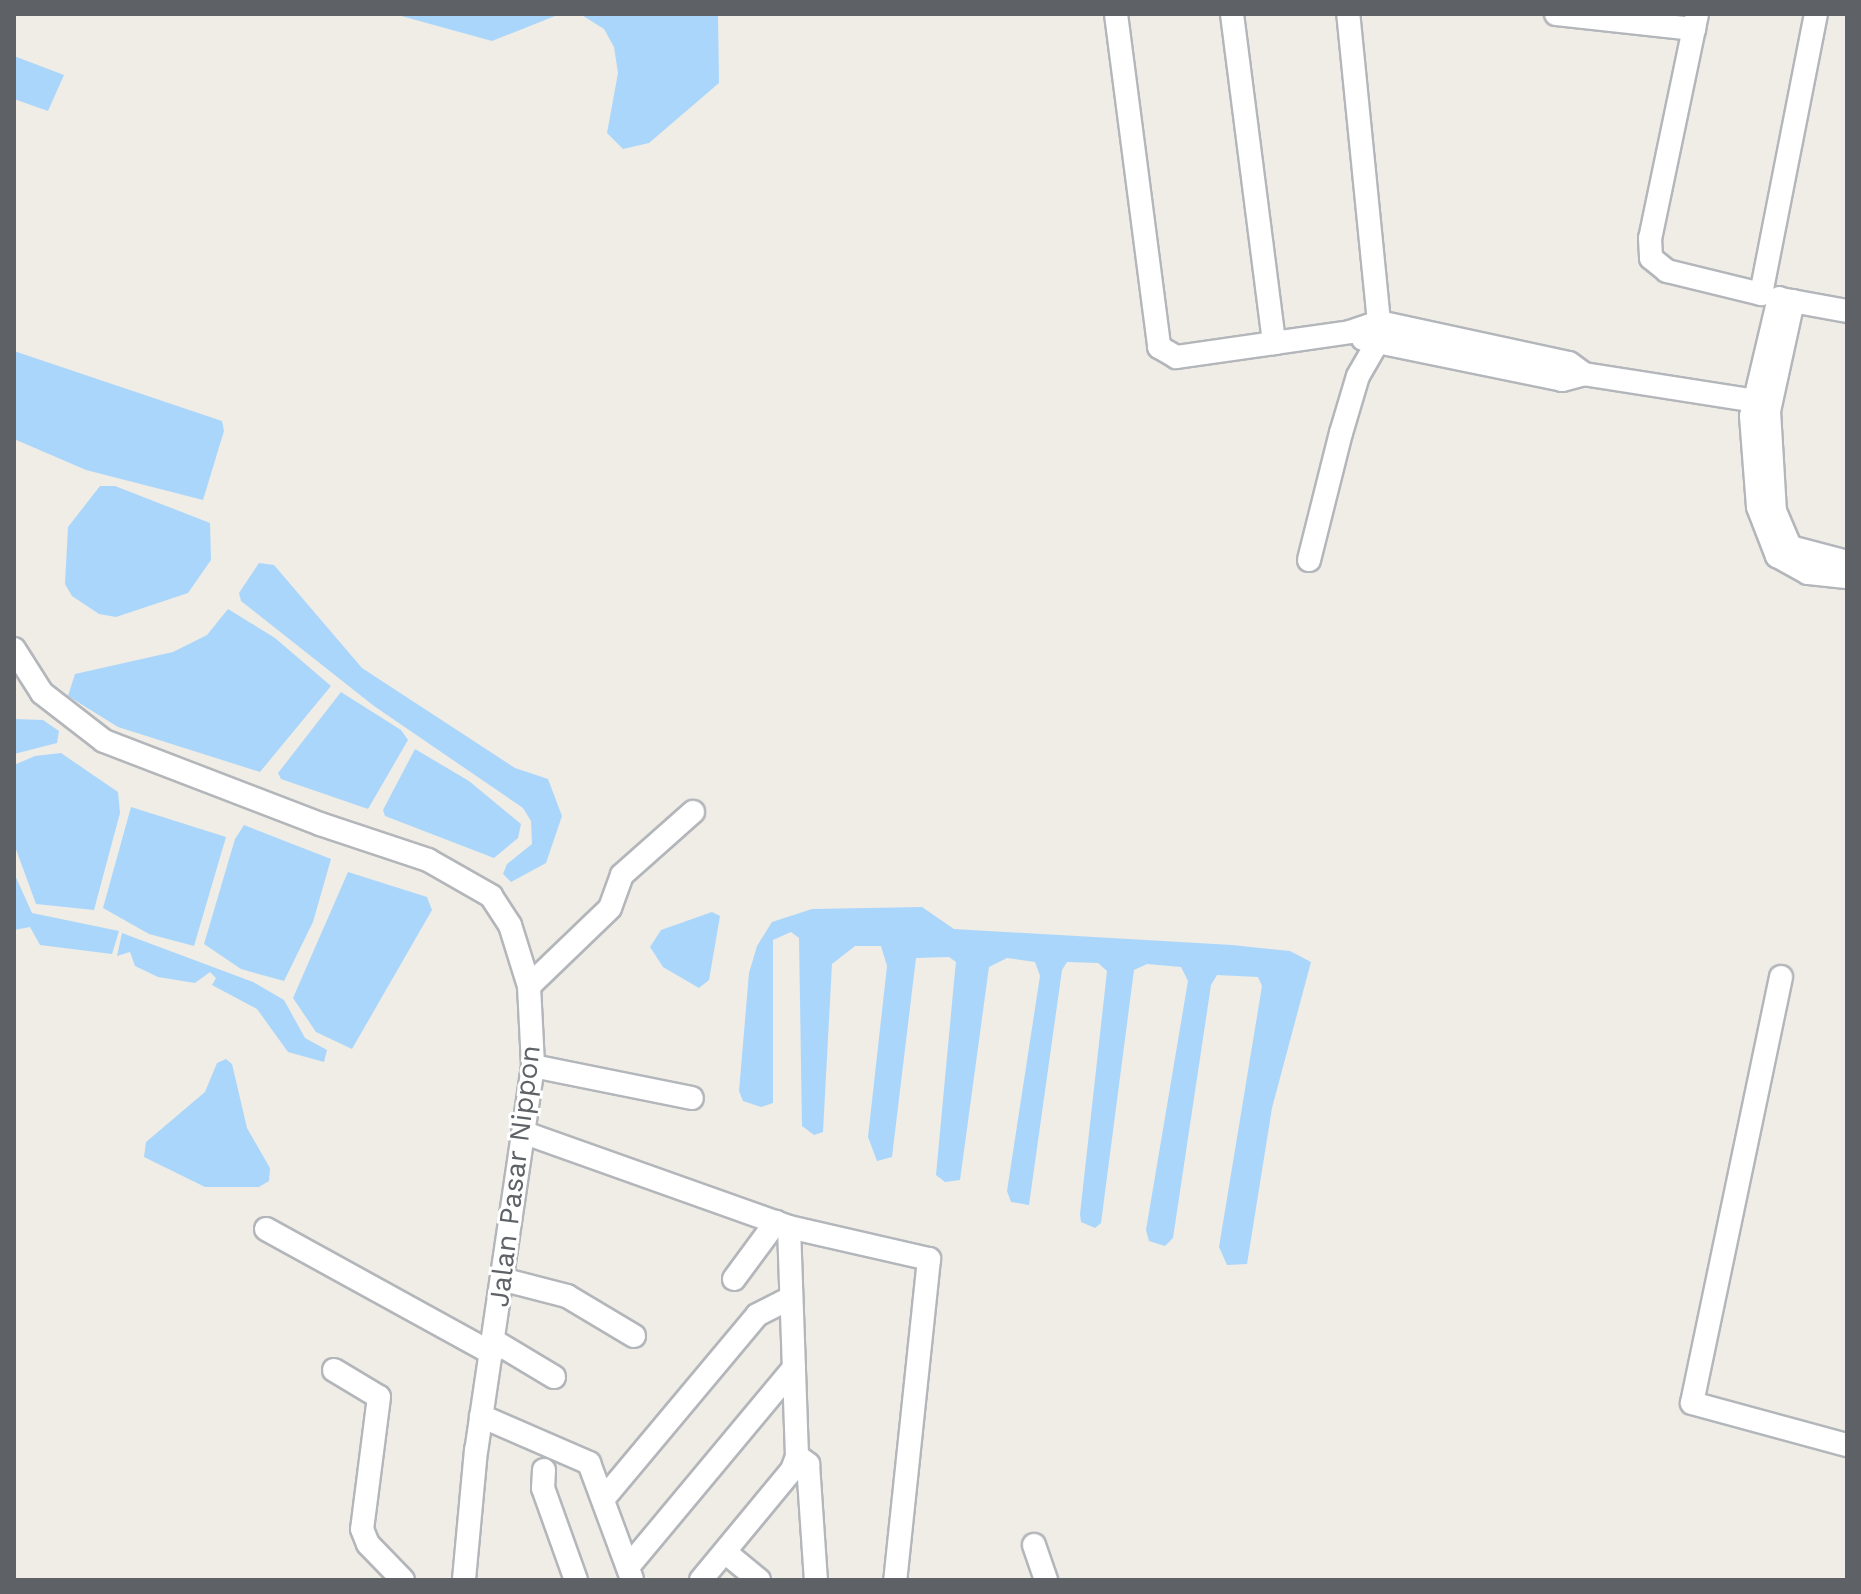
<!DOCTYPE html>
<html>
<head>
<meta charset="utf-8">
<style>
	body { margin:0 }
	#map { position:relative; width:1861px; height:1594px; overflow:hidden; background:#efede6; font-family:"Work Sans",sans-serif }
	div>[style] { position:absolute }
	.water>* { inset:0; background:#abd6fb }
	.roads { filter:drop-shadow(2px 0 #b3b6ba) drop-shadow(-2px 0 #b3b6ba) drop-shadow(0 2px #b3b6ba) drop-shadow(0 -2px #b3b6ba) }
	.minor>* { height:22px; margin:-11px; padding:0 11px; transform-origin:11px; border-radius:11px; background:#fff }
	span { translate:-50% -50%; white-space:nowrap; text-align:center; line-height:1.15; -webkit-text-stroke:6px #fff; paint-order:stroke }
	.street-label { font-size:28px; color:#5e6166 }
	.frame { position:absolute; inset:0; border:16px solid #5e6166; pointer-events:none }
</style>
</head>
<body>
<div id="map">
	<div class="water">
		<div style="clip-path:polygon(394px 14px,560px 14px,492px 41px)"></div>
		<div style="clip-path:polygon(580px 14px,718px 14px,719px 83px,649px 143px,623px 149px,607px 133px,618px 73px,614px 47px,604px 29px)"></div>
		<div style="clip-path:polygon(14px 56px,64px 75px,48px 111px,14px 99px)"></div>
		<div style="clip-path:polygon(14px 351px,222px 421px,224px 431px,203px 500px,86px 470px,14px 439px)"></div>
		<div style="clip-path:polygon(100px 486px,115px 486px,210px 523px,211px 560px,188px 593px,116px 617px,99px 614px,72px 596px,65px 584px,68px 527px)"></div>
		<div style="clip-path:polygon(259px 563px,274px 565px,362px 668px,515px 768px,548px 779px,562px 816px,546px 863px,511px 882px,503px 874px,507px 864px,532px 844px,531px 821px,523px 808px,374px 706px,241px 601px,239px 593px)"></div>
		<div style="clip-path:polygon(228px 609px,275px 638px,331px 686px,260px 772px,118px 727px,68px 696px,75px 674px,173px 652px,207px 635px)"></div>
		<div style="clip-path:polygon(341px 692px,401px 730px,408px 740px,368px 809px,281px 779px,278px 773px)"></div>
		<div style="clip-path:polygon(14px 719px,43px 720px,59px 731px,57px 743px,14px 754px)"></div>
		<div style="clip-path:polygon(415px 749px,469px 781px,521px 824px,518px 838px,494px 858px,385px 816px,383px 810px)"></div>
		<div style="clip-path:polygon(61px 753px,118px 792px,120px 813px,94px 910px,36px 904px,14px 844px,14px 765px,35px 756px)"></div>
		<div style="clip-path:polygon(131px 807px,226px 837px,194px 946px,149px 934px,103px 908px)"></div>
		<div style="clip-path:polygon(244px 825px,331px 859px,313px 922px,284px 981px,241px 969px,204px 944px,235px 839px)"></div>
		<div style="clip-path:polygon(348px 872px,427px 897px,432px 910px,352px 1049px,316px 1032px,293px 998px)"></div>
		<div style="clip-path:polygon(14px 873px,32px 913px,119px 931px,112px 954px,40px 945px,30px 927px,14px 930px)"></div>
		<div style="clip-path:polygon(922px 907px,954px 929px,1232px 945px,1290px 951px,1311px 962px,1272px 1108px,1247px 1264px,1227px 1265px,1219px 1247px,1262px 986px,1258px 977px,1217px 975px,1211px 985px,1173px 1238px,1165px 1246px,1149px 1241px,1146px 1230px,1188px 981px,1181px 967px,1147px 964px,1134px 970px,1101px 1223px,1095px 1228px,1081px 1222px,1080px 1214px,1107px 971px,1098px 963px,1067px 962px,1062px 970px,1029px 1205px,1011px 1202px,1007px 1191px,1040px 976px,1035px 962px,1007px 958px,989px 967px,960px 1180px,945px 1182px,936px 1175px,955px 971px,956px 962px,949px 957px,916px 958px,892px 1157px,877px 1161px,868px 1137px,887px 966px,881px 946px,855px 946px,832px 964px,823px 1132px,814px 1135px,802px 1126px,799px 938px,791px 932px,773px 940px,773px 1103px,761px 1107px,743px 1101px,739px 1091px,749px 973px,757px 946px,772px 922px,812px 909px)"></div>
		<div style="clip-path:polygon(712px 912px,720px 916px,709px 980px,699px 988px,663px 967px,650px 947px,661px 930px)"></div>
		<div style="clip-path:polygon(122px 933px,253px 982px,284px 1000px,305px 1038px,327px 1050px,324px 1062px,288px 1052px,257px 1009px,212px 985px,216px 978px,210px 972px,195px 983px,158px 977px,135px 966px,130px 952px,117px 956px)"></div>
		<div style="clip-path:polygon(226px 1059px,232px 1064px,247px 1128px,270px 1168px,269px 1181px,259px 1187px,205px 1187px,144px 1157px,146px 1142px,205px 1092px,217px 1063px)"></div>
	</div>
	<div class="roads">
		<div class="minor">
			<div style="left:1116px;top:14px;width:336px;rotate:82.6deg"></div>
			<div style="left:1159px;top:347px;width:20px;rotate:30deg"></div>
			<div style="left:1176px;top:357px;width:99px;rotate:-8.1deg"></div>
			<div style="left:1232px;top:14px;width:332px;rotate:82.7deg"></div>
			<div style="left:1274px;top:343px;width:77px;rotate:-8.2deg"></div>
			<div style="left:1350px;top:332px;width:31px;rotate:-19deg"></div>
			<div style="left:1379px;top:322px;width:194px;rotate:12.2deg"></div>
			<div style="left:1569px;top:363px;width:19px;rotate:36deg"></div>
			<div style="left:1584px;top:374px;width:188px;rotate:8.9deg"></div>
			<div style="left:1556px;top:14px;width:139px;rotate:6.2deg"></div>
			<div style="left:1697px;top:14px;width:229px;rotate:101.8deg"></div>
			<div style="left:1650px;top:238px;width:20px;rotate:87deg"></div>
			<div style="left:1651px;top:258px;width:21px;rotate:39deg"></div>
			<div style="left:1667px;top:271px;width:97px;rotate:13.7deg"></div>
			<div style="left:1761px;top:294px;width:285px;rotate:-78.9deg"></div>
			<div style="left:1779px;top:298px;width:121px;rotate:103.3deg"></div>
			<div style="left:1751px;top:416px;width:91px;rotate:85.6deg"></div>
			<div style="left:1758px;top:507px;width:53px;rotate:68.8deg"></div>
			<div style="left:1777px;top:556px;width:35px;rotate:29deg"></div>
			<div style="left:1808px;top:573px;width:39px;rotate:6deg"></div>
			<div style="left:1781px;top:299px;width:67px;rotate:10.3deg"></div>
			<div style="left:1793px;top:301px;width:113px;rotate:102.3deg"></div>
			<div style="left:1769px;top:411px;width:100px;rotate:86.6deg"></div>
			<div style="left:1775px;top:511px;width:39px;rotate:67deg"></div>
			<div style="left:1790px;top:547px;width:59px;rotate:14.7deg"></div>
			<div style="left:1363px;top:339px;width:203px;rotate:11.6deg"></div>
			<div style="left:1562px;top:380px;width:23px;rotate:-15deg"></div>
			<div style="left:1309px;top:560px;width:131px;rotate:-75.9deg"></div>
			<div style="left:1341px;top:433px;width:59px;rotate:-73.4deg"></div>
			<div style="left:1358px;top:376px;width:34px;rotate:-60deg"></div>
			<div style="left:1375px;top:346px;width:24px;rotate:-81deg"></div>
			<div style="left:1379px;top:322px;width:310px;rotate:-95.7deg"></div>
			<div style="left:14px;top:649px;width:52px;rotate:57.5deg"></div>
			<div style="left:42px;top:693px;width:78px;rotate:37.7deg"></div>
			<div style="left:104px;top:741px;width:231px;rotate:21deg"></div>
			<div style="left:320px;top:824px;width:114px;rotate:18.4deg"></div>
			<div style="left:428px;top:860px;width:73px;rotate:29.7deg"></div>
			<div style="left:491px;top:896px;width:35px;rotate:57deg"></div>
			<div style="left:510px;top:925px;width:64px;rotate:72.7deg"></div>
			<div style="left:529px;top:986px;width:80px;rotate:87.1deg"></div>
			<div style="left:533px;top:1066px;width:388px;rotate:98.4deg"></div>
			<div style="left:476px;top:1450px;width:131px;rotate:95.3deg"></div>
			<div style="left:1781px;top:977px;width:435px;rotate:101.8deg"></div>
			<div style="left:1692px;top:1403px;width:161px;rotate:15.2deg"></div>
			<div style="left:529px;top:986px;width:112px;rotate:-43.9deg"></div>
			<div style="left:610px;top:908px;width:35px;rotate:-70deg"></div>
			<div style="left:622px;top:875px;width:95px;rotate:-41.6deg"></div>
			<div style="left:533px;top:1066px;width:162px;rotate:11.4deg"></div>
			<div style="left:525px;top:1133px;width:280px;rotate:19.6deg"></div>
			<div style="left:789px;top:1227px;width:144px;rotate:12.9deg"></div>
			<div style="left:929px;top:1259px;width:323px;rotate:96deg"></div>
			<div style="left:266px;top:1229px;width:258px;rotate:28.8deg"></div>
			<div style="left:734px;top:1279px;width:71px;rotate:-53.6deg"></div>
			<div style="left:505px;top:1280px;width:64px;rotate:14.5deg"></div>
			<div style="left:567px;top:1296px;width:78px;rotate:30.8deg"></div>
			<div style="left:494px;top:1341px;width:70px;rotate:31deg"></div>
			<div style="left:334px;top:1370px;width:52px;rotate:31deg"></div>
			<div style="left:379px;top:1397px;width:133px;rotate:97.3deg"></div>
			<div style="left:362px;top:1529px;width:16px;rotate:68deg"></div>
			<div style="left:368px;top:1544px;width:50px;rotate:45.8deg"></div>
			<div style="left:481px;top:1416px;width:118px;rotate:23.5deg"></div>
			<div style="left:589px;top:1463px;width:124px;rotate:69.7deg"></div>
			<div style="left:797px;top:1456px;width:14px;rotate:36deg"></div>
			<div style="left:808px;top:1464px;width:116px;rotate:86.1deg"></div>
			<div style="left:544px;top:1470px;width:18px;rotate:93deg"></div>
			<div style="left:543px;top:1488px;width:98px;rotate:70.3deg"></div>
			<div style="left:605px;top:1497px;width:237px;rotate:-50.1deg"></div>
			<div style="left:757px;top:1315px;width:37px;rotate:-27deg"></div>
			<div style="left:1034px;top:1545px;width:37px;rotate:71deg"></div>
			<div style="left:725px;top:1552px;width:44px;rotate:39.5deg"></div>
			<div style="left:628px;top:1567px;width:259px;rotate:-50.2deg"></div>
			<div style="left:701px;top:1580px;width:143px;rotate:-50.4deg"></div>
			<div style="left:792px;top:1470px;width:15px;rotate:-70deg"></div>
			<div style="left:797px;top:1456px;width:229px;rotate:-92deg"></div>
		</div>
	</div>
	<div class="street-label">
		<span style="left:515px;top:1176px;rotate:-83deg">Jalan Pasar Nippon</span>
	</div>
	<div class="frame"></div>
</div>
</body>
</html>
